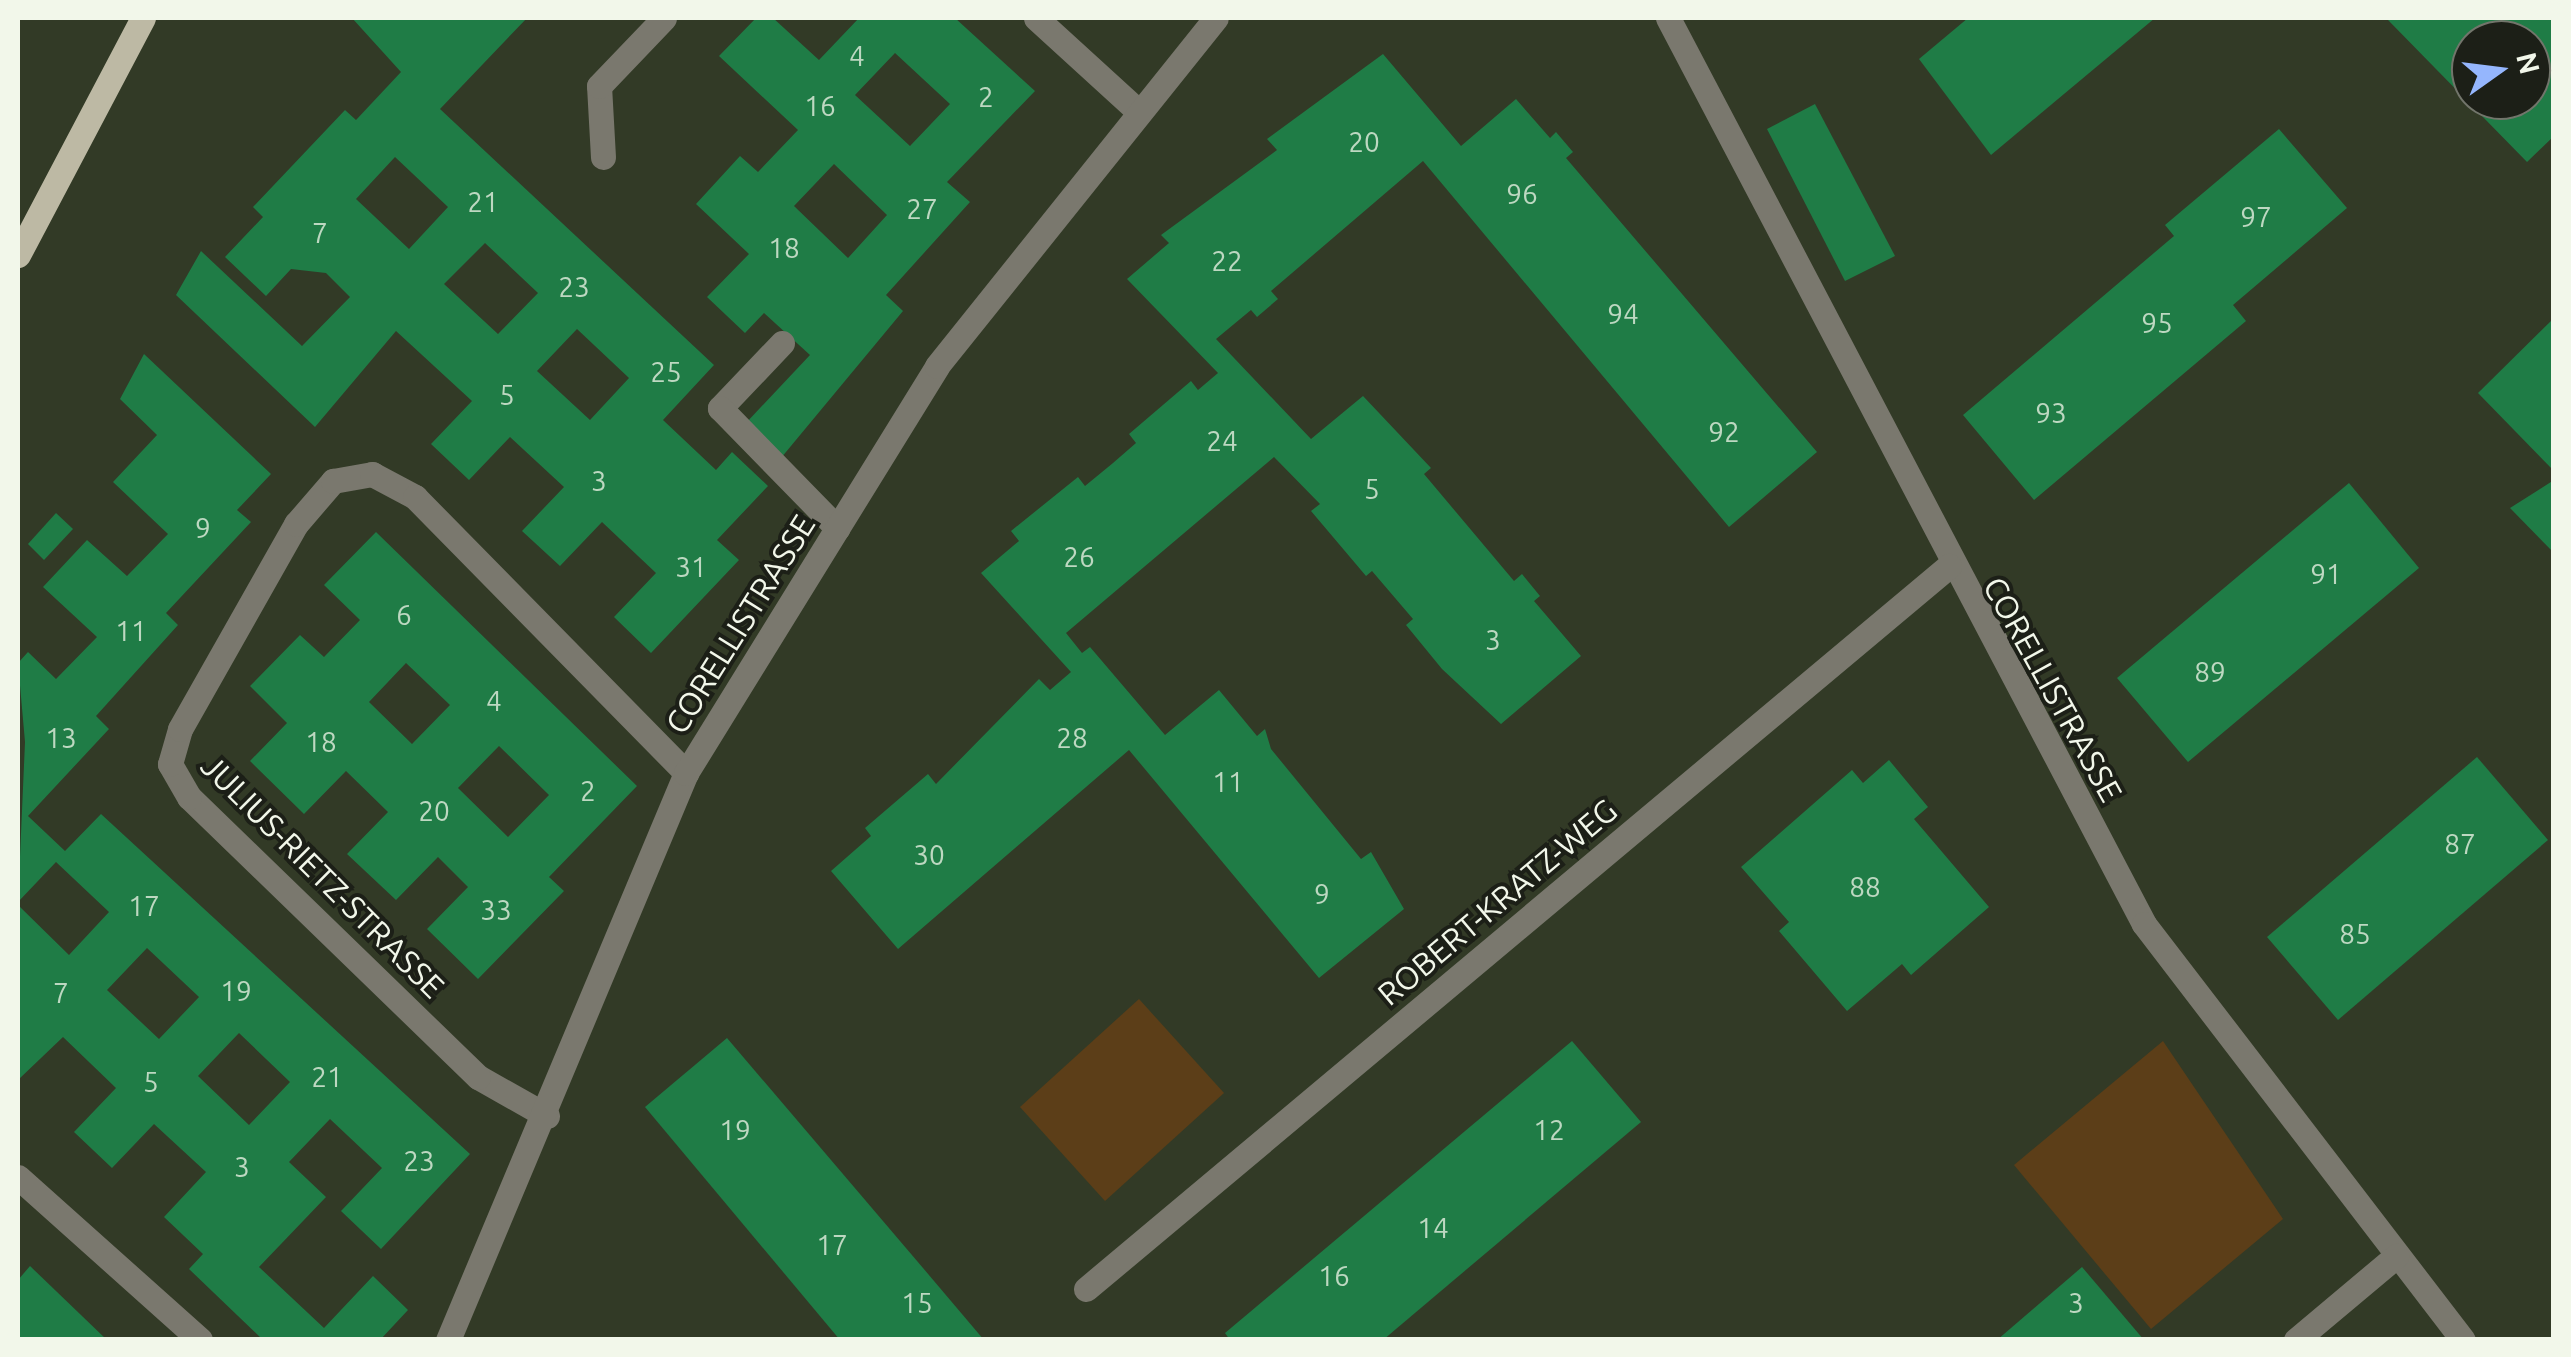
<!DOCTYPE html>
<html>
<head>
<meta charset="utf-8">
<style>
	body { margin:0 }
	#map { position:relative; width:2571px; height:1357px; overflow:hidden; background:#323a26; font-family:Ubuntu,sans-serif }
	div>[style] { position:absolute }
	.green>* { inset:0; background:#5c3e18 }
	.building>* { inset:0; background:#1f7c46 }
	.minor>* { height:25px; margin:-12.5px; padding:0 12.5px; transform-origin:12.5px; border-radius:12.5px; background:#7a786e }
	.major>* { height:25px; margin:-12.5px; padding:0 12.5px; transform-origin:12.5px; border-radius:12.5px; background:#bdb9a4 }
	span { translate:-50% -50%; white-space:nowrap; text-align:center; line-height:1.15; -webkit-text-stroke:8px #1c1f17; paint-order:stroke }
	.number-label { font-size:28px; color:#bdd8c1 }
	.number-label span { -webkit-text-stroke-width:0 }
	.street-label { font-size:32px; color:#f2f7ea }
	.frame { position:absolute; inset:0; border:20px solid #f2f7ea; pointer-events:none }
	.north { position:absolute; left:2451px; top:20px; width:100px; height:100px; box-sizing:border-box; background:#1c1f17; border:2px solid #72756b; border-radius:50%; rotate:76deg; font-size:28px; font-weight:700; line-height:40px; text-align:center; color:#f2f7ea }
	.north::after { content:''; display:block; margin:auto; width:35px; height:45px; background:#95b6fd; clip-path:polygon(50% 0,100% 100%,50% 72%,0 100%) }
</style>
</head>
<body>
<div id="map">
	<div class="green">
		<div style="clip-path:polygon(1139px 999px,1224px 1093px,1105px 1201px,1020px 1107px)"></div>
		<div style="clip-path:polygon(2163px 1041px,2283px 1219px,2151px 1329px,2014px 1165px)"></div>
	</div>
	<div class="building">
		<div style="clip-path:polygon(evenodd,352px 18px,527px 18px,440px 109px,714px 365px,663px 420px,716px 470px,732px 452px,768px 486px,717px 540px,739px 560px,651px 653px,614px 617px,656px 573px,602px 522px,560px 566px,522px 531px,564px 487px,510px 437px,469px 480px,431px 444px,472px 401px,396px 331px,315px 427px,176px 295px,201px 251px,302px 346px,350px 297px,326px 273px,291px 269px,266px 296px,225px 257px,263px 217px,253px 207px,345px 110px,356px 120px,401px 72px,352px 18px,395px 157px,448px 207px,409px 249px,356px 199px,395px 157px,352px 18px,485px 243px,538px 293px,498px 334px,444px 284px,485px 243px,352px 18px,577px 329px,629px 378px,590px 420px,537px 371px,577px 329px)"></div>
		<div style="clip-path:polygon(evenodd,756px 18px,773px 18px,819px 60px,859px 18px,955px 18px,1035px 91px,947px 182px,970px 202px,886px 295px,903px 311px,781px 458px,745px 424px,810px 355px,764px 313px,745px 333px,707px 297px,749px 254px,696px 204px,740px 156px,758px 172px,798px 130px,719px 56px,756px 18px,895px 53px,950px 104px,910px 146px,855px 95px,895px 53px,756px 18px,834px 164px,887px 215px,848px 258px,794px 206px,834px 164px)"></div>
		<div style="clip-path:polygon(1968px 18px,2155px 18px,1991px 155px,1919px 59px)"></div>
		<div style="clip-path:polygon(evenodd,2554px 18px,2554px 136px,2527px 162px,2388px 20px,2554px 18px,2471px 40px,2531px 40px,2531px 100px,2471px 100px,2471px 40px)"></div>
		<div style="clip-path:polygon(1383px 54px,1461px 146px,1516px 99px,1550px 138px,1556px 132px,1573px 152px,1566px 158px,1817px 452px,1729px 527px,1423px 161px,1271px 291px,1278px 299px,1257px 317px,1251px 310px,1216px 339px,1311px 439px,1363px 396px,1431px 468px,1424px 474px,1514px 581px,1522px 574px,1540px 596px,1534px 601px,1581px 656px,1501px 724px,1442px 669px,1406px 625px,1413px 619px,1372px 571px,1366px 576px,1311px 511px,1320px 504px,1274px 457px,1066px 633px,1082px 653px,1090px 647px,1165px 735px,1219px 690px,1257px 736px,1265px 729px,1271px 749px,1361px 859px,1371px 852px,1404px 909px,1319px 978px,1129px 750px,898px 949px,831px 871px,871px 836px,865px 828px,928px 774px,936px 784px,1039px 679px,1050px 690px,1071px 672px,981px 573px,1019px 541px,1011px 531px,1078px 477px,1085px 486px,1113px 463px,1136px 443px,1129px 434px,1191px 381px,1198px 390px,1218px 373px,1127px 279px,1169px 243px,1161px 235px,1277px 150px,1267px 139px)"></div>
		<div style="clip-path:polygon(1815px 104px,1895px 256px,1845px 281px,1767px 129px)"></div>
		<div style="clip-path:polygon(2279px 129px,2347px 208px,2233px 305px,2246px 321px,2034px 500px,1963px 415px,2174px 236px,2165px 225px)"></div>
		<div style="clip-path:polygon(2554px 318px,2554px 471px,2478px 393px)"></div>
		<div style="clip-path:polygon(evenodd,144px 354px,271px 474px,237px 510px,251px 522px,166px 613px,178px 625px,96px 716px,109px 729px,28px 816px,65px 851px,101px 814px,470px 1154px,381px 1249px,341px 1211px,382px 1168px,330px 1119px,289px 1162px,326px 1197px,259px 1267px,324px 1328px,373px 1276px,408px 1310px,380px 1340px,263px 1340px,189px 1269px,203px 1254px,164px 1217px,206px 1172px,154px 1124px,112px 1168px,74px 1132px,116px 1088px,63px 1037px,18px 1080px,18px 905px,69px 955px,109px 912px,56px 862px,18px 902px,25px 742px,18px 663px,28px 652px,56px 679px,97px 637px,43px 587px,87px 540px,127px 576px,168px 534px,113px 482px,157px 435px,120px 399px,144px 354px,147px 948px,199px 997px,159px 1039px,107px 990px,147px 948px,144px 354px,239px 1033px,290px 1082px,249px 1125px,198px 1076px,239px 1033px)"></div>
		<div style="clip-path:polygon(2554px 480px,2554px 553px,2510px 508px)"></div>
		<div style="clip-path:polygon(2349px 483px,2419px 568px,2188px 762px,2117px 678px)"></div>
		<div style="clip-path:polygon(56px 513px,73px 529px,44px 560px,28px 544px)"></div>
		<div style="clip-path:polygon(evenodd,376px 532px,637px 786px,549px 877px,564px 891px,478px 979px,427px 929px,468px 887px,438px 857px,396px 900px,347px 854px,388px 812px,346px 771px,304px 814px,250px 761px,287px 723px,250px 686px,300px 635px,324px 657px,360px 620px,324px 585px,376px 532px,406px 663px,450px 705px,412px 744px,369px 702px,406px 663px,376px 532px,499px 746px,549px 795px,508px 837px,458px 788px,499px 746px)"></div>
		<div style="clip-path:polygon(2477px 757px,2548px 840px,2338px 1020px,2267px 937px)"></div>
		<div style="clip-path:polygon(1889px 760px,1928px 807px,1914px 819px,1989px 907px,1911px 975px,1902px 964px,1847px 1011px,1779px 931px,1789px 922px,1741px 867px,1852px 770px,1863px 783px)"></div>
		<div style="clip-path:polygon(727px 1038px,923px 1268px,984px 1340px,840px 1340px,645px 1107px)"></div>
		<div style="clip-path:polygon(1572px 1041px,1641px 1122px,1383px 1340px,1230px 1340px,1225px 1333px)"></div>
		<div style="clip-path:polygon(30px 1266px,107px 1340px,18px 1340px,18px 1280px)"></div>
		<div style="clip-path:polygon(2082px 1267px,2144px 1340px,1997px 1340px)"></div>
	</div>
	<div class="minor">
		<div style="left:1036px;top:18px;width:138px;rotate:42.4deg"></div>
		<div style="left:1668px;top:18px;width:1023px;rotate:62.28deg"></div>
		<div style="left:2144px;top:924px;width:524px;rotate:52.52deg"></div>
		<div style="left:603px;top:157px;width:71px;rotate:-93.2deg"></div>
		<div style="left:599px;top:86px;width:94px;rotate:-46.3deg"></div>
		<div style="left:782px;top:343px;width:90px;rotate:133.6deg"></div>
		<div style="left:720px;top:408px;width:168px;rotate:45.7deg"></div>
		<div style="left:547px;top:1116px;width:79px;rotate:-150.5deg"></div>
		<div style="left:478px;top:1077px;width:402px;rotate:-135.9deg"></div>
		<div style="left:189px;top:797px;width:38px;rotate:-120deg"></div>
		<div style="left:170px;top:764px;width:36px;rotate:-74deg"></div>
		<div style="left:180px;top:729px;width:236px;rotate:-60.5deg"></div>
		<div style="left:296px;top:524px;width:57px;rotate:-49.3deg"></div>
		<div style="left:333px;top:481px;width:40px;rotate:-10deg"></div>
		<div style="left:372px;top:474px;width:49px;rotate:28.1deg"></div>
		<div style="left:415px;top:497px;width:387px;rotate:45.5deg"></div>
		<div style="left:18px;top:1177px;width:244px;rotate:41.8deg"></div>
		<div style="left:1086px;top:1289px;width:1126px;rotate:-39.96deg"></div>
		<div style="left:448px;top:1340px;width:615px;rotate:-67.23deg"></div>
		<div style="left:686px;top:773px;width:478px;rotate:-58.3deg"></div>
		<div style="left:937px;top:366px;width:446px;rotate:-51.3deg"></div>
		<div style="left:2296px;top:1340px;width:131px;rotate:-40deg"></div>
	</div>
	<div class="major">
		<div style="left:18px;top:255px;width:268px;rotate:-62.2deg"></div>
	</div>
	<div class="number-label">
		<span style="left:857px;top:56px">4</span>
		<span style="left:986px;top:97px">2</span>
		<span style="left:820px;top:106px">16</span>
		<span style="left:1364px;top:142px">20</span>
		<span style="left:1522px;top:194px">96</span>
		<span style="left:483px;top:202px">21</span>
		<span style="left:922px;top:209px">27</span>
		<span style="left:2256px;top:217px">97</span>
		<span style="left:320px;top:233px">7</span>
		<span style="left:784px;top:248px">18</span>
		<span style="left:1227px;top:261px">22</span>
		<span style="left:574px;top:287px">23</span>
		<span style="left:1623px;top:314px">94</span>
		<span style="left:2157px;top:323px">95</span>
		<span style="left:666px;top:372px">25</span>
		<span style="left:507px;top:395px">5</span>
		<span style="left:2051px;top:413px">93</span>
		<span style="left:1724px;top:432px">92</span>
		<span style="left:1222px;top:441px">24</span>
		<span style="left:599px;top:481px">3</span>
		<span style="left:1372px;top:489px">5</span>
		<span style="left:203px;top:528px">9</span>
		<span style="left:1079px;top:557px">26</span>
		<span style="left:691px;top:567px">31</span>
		<span style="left:2326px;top:574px">91</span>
		<span style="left:404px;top:615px">6</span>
		<span style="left:131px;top:631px">11</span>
		<span style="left:1493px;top:640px">3</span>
		<span style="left:2210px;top:672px">89</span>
		<span style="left:494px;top:701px">4</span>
		<span style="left:61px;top:738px">13</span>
		<span style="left:1072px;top:738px">28</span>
		<span style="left:321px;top:742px">18</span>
		<span style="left:1228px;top:782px">11</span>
		<span style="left:588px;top:791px">2</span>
		<span style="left:434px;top:811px">20</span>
		<span style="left:2460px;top:844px">87</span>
		<span style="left:929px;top:855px">30</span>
		<span style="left:1865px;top:887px">88</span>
		<span style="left:1322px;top:894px">9</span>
		<span style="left:144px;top:906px">17</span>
		<span style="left:496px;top:910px">33</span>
		<span style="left:2355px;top:934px">85</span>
		<span style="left:236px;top:991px">19</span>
		<span style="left:61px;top:993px">7</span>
		<span style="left:327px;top:1077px">21</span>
		<span style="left:151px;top:1082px">5</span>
		<span style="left:735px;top:1130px">19</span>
		<span style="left:1549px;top:1130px">12</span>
		<span style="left:419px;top:1161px">23</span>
		<span style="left:242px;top:1167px">3</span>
		<span style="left:1433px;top:1228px">14</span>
		<span style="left:832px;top:1245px">17</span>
		<span style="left:1334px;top:1276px">16</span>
		<span style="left:917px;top:1303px">15</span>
		<span style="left:2076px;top:1303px">3</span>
	</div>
	<div class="street-label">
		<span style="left:740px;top:624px;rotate:-58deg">CORELLISTRASSE</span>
		<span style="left:2053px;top:689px;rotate:61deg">CORELLISTRASSE</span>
		<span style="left:323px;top:876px;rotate:45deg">JULIUS-RIETZ-STRASSE</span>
		<span style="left:1497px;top:902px;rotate:-40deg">ROBERT-KRATZ-WEG</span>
	</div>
	<div class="frame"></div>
	<div class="north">N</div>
</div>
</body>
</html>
